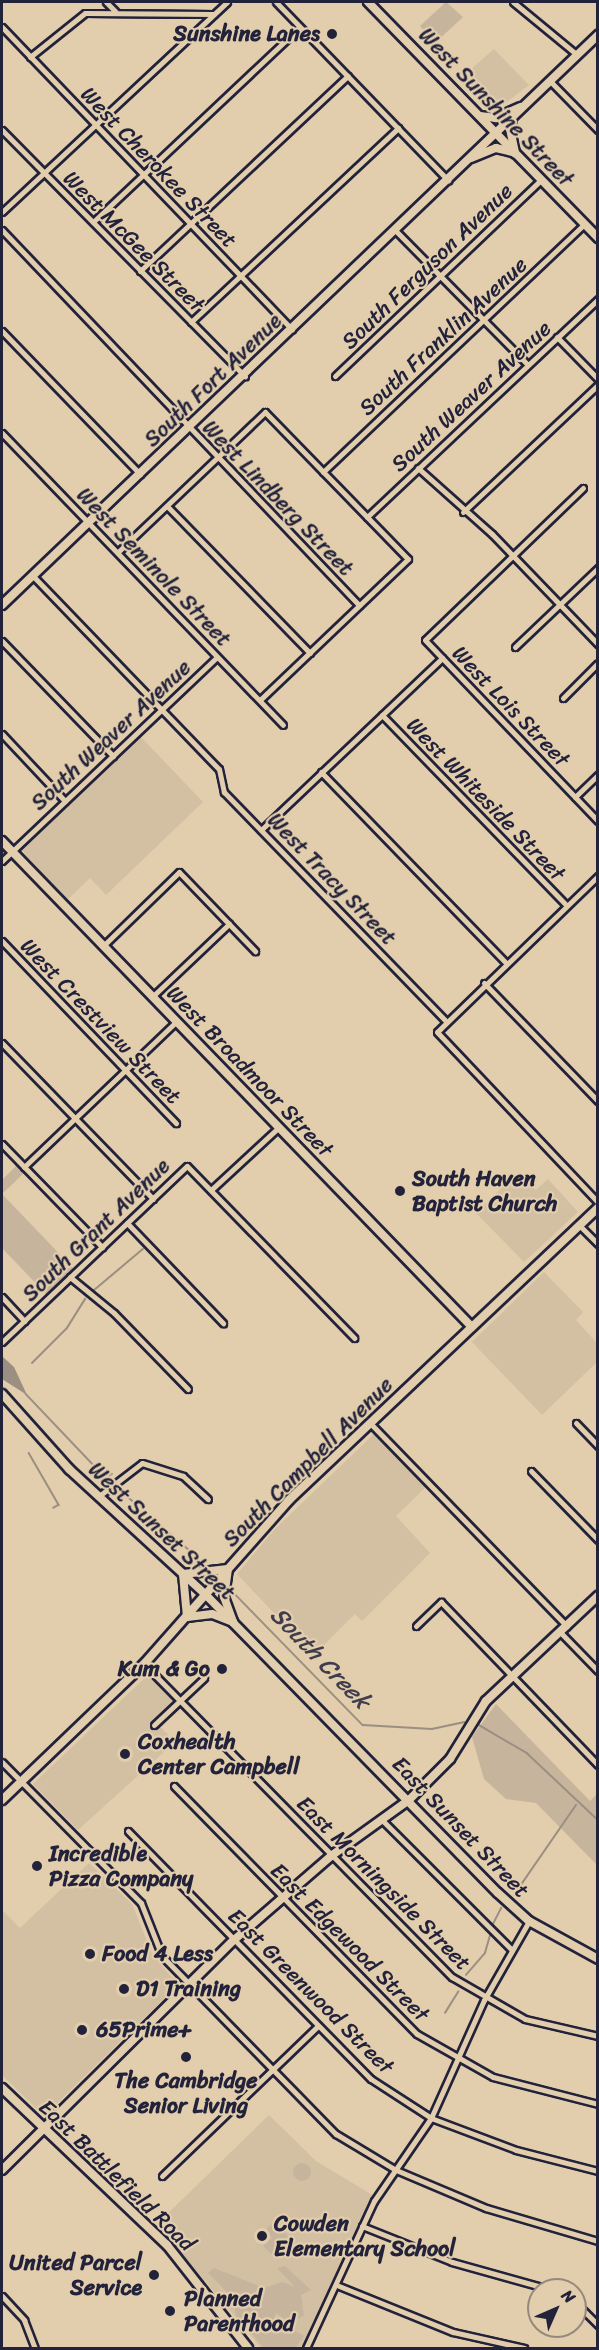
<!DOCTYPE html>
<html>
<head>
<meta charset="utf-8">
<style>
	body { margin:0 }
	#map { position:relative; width:599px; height:2350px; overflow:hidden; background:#e2cdac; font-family:Sriracha,sans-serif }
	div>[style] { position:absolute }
	.built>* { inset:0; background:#d3c0a3 }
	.green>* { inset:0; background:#c6b49c }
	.round { border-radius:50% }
	.water>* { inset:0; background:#9b8f82 }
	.stream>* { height:1.5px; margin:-0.75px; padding:0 0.75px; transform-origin:0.75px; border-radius:0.75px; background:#9b8f82 }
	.roads { filter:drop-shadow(2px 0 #22223b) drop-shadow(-2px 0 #22223b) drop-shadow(0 2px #22223b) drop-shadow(0 -2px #22223b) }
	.street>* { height:5px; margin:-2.5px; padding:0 2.5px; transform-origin:2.5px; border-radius:2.5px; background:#e2cdac }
	.secondary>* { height:8px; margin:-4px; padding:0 4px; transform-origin:4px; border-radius:4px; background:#e2cdac }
	.primary>* { height:8px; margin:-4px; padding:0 4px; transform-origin:4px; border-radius:4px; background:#e2cdac }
	.dots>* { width:16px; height:16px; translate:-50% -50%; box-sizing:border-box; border:3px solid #e2cdac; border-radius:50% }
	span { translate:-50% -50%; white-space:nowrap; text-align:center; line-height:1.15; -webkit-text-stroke:4.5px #e2cdac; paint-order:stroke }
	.poi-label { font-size:22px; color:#22223b; font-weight:700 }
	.right { translate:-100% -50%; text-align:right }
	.left { translate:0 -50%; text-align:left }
	.street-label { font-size:22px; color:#22223b }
	.water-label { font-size:24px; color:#403d4d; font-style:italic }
	.frame { position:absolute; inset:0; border:3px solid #22223b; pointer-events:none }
	.north { position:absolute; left:527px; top:2278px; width:60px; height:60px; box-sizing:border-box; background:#e2cdac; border:2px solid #95897f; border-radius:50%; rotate:45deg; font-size:16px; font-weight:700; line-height:24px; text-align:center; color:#22223b }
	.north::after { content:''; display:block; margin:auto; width:21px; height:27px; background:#22223b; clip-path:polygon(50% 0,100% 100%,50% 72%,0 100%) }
</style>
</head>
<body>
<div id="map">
	<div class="built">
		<div style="clip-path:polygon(494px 49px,529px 85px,492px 113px,459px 80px)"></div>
		<div style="clip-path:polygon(140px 736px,203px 802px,106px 895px,90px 878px,65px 902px,20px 848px)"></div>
		<div style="clip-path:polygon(518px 1172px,536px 1190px,548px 1179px,578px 1212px,524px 1262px,476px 1213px)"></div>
		<div style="clip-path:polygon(544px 1272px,583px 1312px,576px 1320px,597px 1343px,598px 1361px,542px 1415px,472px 1342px)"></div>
		<div style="clip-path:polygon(374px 1434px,427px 1486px,396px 1516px,430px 1553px,362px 1621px,355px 1614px,314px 1655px,237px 1574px,274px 1530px)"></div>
		<div style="clip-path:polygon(148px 1675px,174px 1700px,154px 1720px,175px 1742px,78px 1830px,33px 1784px)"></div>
		<div style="clip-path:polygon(89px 1863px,132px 1904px,152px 1954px,178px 1985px,44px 2116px,2px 2075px,2px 1910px,20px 1928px)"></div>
		<div style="clip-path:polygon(269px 2115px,316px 2161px,374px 2196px,326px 2308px,302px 2348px,261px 2348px,157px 2224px)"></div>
	</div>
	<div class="green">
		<div style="clip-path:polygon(446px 2px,463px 17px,435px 43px,420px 26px)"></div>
		<div style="clip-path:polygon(18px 1164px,25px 1172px,2px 1194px,74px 1269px,47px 1295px,2px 1248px,2px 1180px)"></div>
		<div style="clip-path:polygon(496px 1704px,590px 1801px,597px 1794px,597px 1865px,536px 1803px,506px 1799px,484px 1779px,472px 1737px)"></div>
		<div class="round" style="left:293px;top:2163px;width:18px;height:18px"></div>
		<div style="clip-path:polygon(274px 2222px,294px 2243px,276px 2258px,263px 2246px,272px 2238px,265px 2230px)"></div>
		<div style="clip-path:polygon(285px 2266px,311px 2290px,301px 2295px,304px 2316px,289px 2322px,276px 2313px,274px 2319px,304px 2336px,295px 2348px,264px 2348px,236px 2315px,233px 2298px,208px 2273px,214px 2268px,264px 2288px,283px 2282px,295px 2287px,277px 2268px)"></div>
	</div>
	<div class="water">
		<div style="clip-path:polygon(3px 1357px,14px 1367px,27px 1395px,2px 1379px)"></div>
	</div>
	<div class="stream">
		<div style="left:93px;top:1291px;width:65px;rotate:-40deg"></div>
		<div style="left:32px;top:1363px;width:49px;rotate:-45deg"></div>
		<div style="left:67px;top:1328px;width:34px;rotate:-58deg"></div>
		<div style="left:26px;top:1394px;width:119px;rotate:46.4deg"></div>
		<div style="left:29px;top:1453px;width:60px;rotate:60deg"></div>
		<div style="left:59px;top:1505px;width:6px;rotate:149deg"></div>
		<div style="left:106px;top:1478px;width:7px;rotate:-34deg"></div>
		<div style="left:120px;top:1490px;width:98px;rotate:40.9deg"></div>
		<div style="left:233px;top:1592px;width:186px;rotate:45.7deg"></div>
		<div style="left:363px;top:1725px;width:69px;rotate:3.3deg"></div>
		<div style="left:432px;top:1729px;width:33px;rotate:-12deg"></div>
		<div style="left:479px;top:1725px;width:56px;rotate:30.3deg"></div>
		<div style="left:527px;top:1753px;width:98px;rotate:43.3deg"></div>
		<div style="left:514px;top:1895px;width:109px;rotate:-55.4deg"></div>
		<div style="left:492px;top:1926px;width:20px;rotate:-63deg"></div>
		<div style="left:466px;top:1975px;width:29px;rotate:-49deg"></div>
		<div style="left:485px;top:1953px;width:19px;rotate:-74deg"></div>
		<div style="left:445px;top:2013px;width:25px;rotate:-58deg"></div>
	</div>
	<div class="roads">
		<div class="street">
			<div style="left:106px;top:2px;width:13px;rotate:45deg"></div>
			<div style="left:276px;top:2px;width:248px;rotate:46deg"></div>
			<div style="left:513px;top:2px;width:82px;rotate:39.5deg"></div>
			<div style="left:2px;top:27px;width:419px;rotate:46.2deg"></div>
			<div style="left:30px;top:57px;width:70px;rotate:-38.7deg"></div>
			<div style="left:85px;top:13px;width:129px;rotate:0.4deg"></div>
			<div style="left:549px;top:80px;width:70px;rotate:45.6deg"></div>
			<div style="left:2px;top:130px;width:346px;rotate:45.4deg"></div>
			<div style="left:2px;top:212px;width:308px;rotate:-43deg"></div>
			<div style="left:93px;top:222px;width:284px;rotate:-43.3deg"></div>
			<div style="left:2px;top:230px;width:518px;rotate:46.41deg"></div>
			<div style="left:395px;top:230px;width:188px;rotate:45.4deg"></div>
			<div style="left:140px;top:271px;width:285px;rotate:-43.2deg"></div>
			<div style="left:191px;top:322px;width:284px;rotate:-43.1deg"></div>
			<div style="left:2px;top:331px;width:199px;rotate:46deg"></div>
			<div style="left:557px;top:337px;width:59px;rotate:45.7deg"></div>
			<div style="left:335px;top:376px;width:284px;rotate:-43.6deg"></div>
			<div style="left:2px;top:433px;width:405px;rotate:46.1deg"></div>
			<div style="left:418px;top:468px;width:99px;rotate:41.7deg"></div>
			<div style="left:492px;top:534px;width:153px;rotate:46.1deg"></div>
			<div style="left:323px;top:472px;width:360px;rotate:-43.5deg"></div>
			<div style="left:583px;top:488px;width:219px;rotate:136.1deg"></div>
			<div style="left:425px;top:640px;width:250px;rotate:46.3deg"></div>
			<div style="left:167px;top:506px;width:205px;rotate:45.8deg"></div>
			<div style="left:463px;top:512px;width:185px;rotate:-43.3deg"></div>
			<div style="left:367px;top:517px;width:318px;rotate:-43.3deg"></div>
			<div style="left:118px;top:552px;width:203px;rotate:-43.6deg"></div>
			<div style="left:265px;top:412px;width:205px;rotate:45.8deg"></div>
			<div style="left:408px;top:559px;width:204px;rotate:136.4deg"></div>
			<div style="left:33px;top:576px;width:268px;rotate:46.1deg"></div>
			<div style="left:219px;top:769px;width:24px;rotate:78deg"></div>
			<div style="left:224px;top:792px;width:318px;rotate:45.9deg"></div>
			<div style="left:2px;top:641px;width:160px;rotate:46deg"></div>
			<div style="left:515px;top:647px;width:115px;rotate:-43.6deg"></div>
			<div style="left:563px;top:698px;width:49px;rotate:-45deg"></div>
			<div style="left:382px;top:715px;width:264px;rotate:45.9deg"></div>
			<div style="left:2px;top:734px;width:92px;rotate:46.8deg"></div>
			<div style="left:321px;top:772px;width:266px;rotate:45.9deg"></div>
			<div style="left:575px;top:797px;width:32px;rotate:-44deg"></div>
			<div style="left:261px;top:830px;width:250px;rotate:-43.5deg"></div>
			<div style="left:2px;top:861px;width:296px;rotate:-43.5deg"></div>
			<div style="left:598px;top:876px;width:224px;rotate:135.9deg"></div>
			<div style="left:437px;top:1032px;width:234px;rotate:46.6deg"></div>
			<div style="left:2px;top:941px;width:252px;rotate:46.3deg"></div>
			<div style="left:103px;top:946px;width:106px;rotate:-44.2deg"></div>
			<div style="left:179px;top:872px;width:110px;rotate:46.1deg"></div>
			<div style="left:484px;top:983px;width:164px;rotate:46deg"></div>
			<div style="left:153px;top:996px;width:105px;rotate:-43.5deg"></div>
			<div style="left:2px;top:1043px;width:217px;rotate:45.9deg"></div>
			<div style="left:2px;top:1144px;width:144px;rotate:45.8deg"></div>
			<div style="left:24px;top:1167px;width:211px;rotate:-43.7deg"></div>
			<div style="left:211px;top:1190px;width:93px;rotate:-42.8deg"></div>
			<div style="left:127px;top:1223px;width:139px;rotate:46.2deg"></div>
			<div style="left:579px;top:1225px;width:27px;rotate:45deg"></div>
			<div style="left:70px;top:1277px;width:57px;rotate:39.3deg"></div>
			<div style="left:114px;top:1313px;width:106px;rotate:45.8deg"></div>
			<div style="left:2px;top:1297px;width:33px;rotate:47deg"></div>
			<div style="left:2px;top:1342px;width:255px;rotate:-43.6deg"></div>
			<div style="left:187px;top:1166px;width:240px;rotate:45.8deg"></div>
			<div style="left:370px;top:1423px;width:283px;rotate:45.9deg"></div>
			<div style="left:576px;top:1423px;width:32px;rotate:46deg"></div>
			<div style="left:531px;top:1471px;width:96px;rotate:45.8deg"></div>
			<div style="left:99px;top:1496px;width:54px;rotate:-37.5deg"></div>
			<div style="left:142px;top:1463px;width:43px;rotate:17.6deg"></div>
			<div style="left:183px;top:1476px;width:34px;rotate:43deg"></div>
			<div style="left:416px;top:1626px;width:35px;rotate:-44deg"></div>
			<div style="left:441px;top:1602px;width:226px;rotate:46.1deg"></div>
			<div style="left:560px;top:1632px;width:54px;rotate:45.7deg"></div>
			<div style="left:144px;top:1664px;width:439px;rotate:45.5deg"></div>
			<div style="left:452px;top:1977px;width:84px;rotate:29.9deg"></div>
			<div style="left:525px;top:2019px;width:75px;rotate:13.1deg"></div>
			<div style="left:154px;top:1725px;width:69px;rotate:-43.2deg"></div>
			<div style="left:2px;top:1762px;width:198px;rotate:45.4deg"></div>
			<div style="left:141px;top:1903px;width:57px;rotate:68.4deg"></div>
			<div style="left:162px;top:1956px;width:249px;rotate:45.7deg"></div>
			<div style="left:336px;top:2134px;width:70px;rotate:31deg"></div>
			<div style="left:396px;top:2170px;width:98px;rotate:22.9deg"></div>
			<div style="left:486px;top:2208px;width:117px;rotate:16.4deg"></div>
			<div style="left:174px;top:1786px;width:347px;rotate:45.6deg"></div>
			<div style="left:417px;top:2034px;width:87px;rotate:29.5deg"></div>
			<div style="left:493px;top:2077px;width:108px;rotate:14.4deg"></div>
			<div style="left:384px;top:1822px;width:181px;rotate:45deg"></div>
			<div style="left:128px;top:1831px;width:347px;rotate:45.6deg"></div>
			<div style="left:371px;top:2079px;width:72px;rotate:33deg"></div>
			<div style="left:431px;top:2118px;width:91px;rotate:20.6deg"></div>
			<div style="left:516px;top:2150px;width:85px;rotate:14.4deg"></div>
			<div style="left:162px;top:2176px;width:215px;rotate:-43.9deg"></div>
			<div style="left:362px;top:2226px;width:97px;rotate:21.8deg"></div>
			<div style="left:452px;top:2262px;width:104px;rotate:15.6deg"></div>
			<div style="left:339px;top:2286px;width:123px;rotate:22deg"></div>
			<div style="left:453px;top:2332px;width:73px;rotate:12.7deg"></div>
			<div style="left:2px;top:2296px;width:33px;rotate:47deg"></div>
			<div style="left:24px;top:2320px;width:30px;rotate:69deg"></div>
			<div style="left:575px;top:2302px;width:33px;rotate:45deg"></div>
			<div style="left:306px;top:2348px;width:162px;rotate:-65.2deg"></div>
			<div style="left:374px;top:2201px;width:101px;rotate:-55.5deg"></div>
			<div style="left:431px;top:2118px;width:129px;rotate:-65.8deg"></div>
			<div style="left:484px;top:2000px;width:91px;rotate:-60.3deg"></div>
		</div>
		<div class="secondary">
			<div style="left:2px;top:605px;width:825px;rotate:-43.72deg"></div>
			<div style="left:2px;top:841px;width:676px;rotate:45.96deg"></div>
			<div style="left:2px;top:1394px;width:101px;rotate:48.2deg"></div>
			<div style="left:69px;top:1469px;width:186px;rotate:42.6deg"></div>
			<div style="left:206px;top:1595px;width:417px;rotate:45.6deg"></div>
			<div style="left:498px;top:1893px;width:42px;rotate:42.1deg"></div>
			<div style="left:529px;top:1921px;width:79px;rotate:28.8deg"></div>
			<div style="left:2px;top:2170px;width:327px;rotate:-44.8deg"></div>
			<div style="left:234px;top:1940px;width:128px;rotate:-40.9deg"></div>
			<div style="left:331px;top:1856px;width:96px;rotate:-35.7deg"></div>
			<div style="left:409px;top:1800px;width:58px;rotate:-45deg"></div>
			<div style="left:450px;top:1759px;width:68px;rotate:-58.2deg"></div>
			<div style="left:486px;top:1701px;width:154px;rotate:-43.2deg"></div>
		</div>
		<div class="primary">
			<div style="left:368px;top:2px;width:330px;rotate:45.7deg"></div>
			<div style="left:513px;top:114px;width:15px;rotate:101deg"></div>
			<div style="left:510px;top:129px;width:25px;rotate:78deg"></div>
			<div style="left:480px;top:116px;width:16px;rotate:7deg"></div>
			<div style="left:496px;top:118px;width:27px;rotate:-24deg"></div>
			<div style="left:471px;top:158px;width:27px;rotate:-22deg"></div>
			<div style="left:496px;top:148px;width:16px;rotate:14deg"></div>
			<div style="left:228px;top:1569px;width:28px;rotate:98deg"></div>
			<div style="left:224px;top:1597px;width:27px;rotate:70deg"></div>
			<div style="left:233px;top:1622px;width:22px;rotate:-159deg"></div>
			<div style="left:212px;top:1614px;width:25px;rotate:173deg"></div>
			<div style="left:187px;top:1617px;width:43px;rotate:-95.3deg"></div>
			<div style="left:183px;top:1574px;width:45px;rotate:-6.3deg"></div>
			<div style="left:2px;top:1800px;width:197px;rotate:-43.8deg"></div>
			<div style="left:144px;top:1664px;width:219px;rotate:-48.5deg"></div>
			<div style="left:289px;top:1500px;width:425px;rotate:-43.4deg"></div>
			<div style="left:2px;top:2088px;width:228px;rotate:43.6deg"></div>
			<div style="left:167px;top:2245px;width:131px;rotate:51.8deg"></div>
		</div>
	</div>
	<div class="dots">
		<div style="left:332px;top:34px;background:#22223b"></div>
		<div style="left:400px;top:1191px;background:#22223b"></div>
		<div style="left:222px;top:1669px;background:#22223b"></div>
		<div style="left:125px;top:1754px;background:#22223b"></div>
		<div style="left:37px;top:1866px;background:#22223b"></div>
		<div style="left:90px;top:1954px;background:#22223b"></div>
		<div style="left:124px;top:1989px;background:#22223b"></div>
		<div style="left:82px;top:2030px;background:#22223b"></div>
		<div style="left:186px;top:2057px;background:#22223b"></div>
		<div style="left:262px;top:2236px;background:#22223b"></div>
		<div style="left:154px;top:2275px;background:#22223b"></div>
		<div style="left:170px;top:2311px;background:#22223b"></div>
	</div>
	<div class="poi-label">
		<span class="right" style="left:320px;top:34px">Sunshine Lanes</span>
		<span class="left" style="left:412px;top:1191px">South Haven<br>Baptist Church</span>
		<span class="right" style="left:210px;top:1669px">Kum &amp; Go</span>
		<span class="left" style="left:138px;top:1754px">Coxhealth<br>Center Campbell</span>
		<span class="left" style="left:49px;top:1866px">Incredible<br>Pizza Company</span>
		<span class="left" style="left:102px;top:1954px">Food 4 Less</span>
		<span class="left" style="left:136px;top:1989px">D1 Training</span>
		<span class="left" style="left:96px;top:2030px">65Prime+</span>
		<span style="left:186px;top:2093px">The Cambridge<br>Senior Living</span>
		<span class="left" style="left:274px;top:2236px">Cowden<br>Elementary School</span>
		<span class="right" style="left:142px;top:2275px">United Parcel<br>Service</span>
		<span class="left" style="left:184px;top:2311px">Planned<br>Parenthood</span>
	</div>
	<div class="street-label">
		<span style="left:496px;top:107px;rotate:46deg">West Sunshine Street</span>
		<span style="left:159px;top:167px;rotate:46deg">West Cherokee Street</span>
		<span style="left:134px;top:241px;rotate:45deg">West McGee Street</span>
		<span style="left:427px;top:266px;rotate:-44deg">South Ferguson Avenue</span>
		<span style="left:443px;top:336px;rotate:-43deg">South Franklin Avenue</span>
		<span style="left:213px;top:380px;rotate:-44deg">South Fort Avenue</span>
		<span style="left:471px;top:396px;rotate:-43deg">South Weaver Avenue</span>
		<span style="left:278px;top:498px;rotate:46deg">West Lindberg Street</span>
		<span style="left:154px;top:567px;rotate:46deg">West Seminole Street</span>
		<span style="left:511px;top:706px;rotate:46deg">West Lois Street</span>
		<span style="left:111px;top:735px;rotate:-43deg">South Weaver Avenue</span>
		<span style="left:486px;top:799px;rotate:46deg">West Whiteside Street</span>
		<span style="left:332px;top:879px;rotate:46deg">West Tracy Street</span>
		<span style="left:101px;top:1021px;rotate:46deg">West Crestview Street</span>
		<span style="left:250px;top:1071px;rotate:46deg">West Broadmoor Street</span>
		<span style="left:96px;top:1230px;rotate:-44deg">South Grant Avenue</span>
		<span style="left:308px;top:1462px;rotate:-45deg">South Campbell Avenue</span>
		<span style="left:162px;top:1531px;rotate:43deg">West Sunset Street</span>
		<span style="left:461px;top:1827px;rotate:46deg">East Sunset Street</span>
		<span style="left:384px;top:1883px;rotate:45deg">East Morningside Street</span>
		<span style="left:350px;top:1942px;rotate:45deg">East Edgewood Street</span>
		<span style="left:311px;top:1991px;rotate:45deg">East Greenwood Street</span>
		<span style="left:117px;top:2175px;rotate:44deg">East Battlefield Road</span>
	</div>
	<div class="water-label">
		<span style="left:320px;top:1658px;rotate:46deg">South Creek</span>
	</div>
	<div class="frame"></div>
	<div class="north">N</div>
</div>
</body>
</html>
